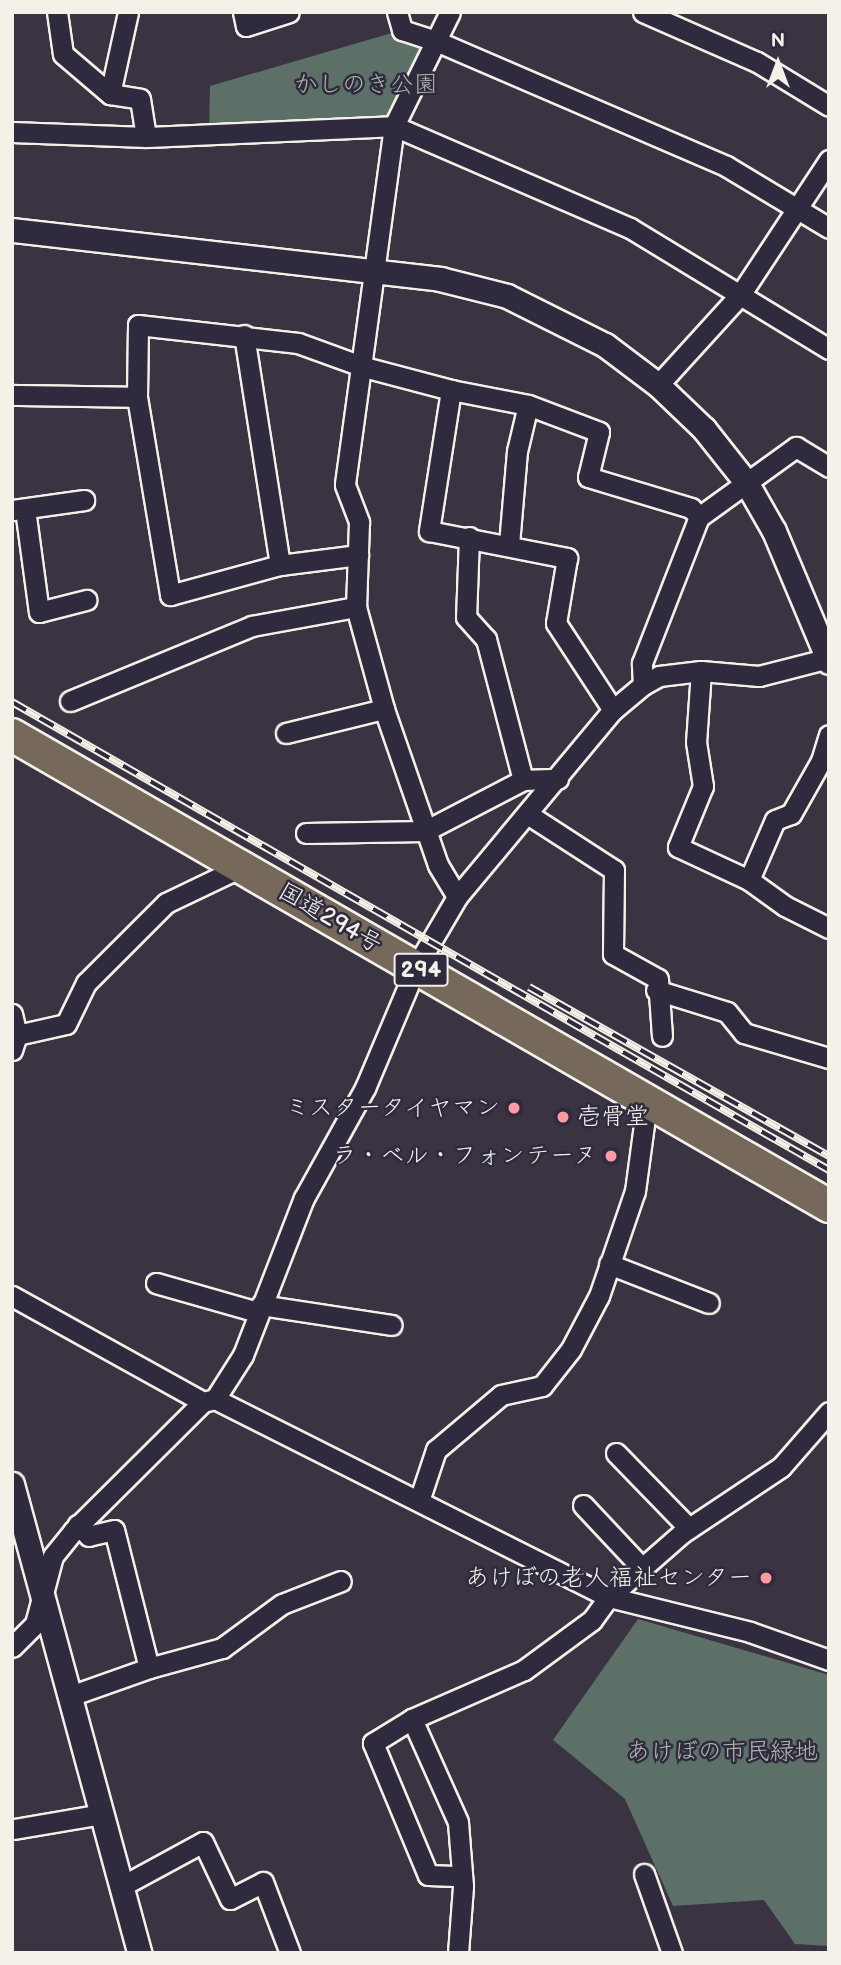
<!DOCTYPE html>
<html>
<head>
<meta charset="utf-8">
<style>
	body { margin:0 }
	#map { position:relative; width:841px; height:1965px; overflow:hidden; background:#3a3342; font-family:"Balsamiq Sans","Klee One",sans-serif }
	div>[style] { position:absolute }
	.green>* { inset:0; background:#5c7068 }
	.roads { filter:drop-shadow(2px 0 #f4f1e8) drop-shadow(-2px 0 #f4f1e8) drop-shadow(0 2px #f4f1e8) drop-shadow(0 -2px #f4f1e8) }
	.minor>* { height:19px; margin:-9.5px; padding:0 9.5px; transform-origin:9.5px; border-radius:9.5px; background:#2f2a3d }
	.tertiary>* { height:23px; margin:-11.5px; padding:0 11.5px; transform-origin:11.5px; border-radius:11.5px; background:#2f2a3d }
	.trunk>* { height:32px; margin:-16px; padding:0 16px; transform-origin:16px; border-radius:16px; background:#76695c }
	.rail>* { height:8px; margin-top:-4px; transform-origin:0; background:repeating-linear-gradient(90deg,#2f2a3d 0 16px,#f4f1e8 0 32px); box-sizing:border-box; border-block:2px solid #f4f1e8 }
	.dots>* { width:19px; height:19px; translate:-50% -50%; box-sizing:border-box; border:4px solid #2f2a3d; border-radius:50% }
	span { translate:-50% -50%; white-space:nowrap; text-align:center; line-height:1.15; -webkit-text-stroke:5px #2f2a3d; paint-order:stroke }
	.shield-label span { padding:2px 5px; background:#2f2a3d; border:2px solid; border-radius:5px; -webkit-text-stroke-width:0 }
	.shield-label { font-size:23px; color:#f4f1e8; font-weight:700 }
	.park-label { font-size:24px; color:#b0b7ae }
	.street-label { font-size:24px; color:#f4f1e8 }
	.poi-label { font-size:24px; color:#f4f1e8 }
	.right { translate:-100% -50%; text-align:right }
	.left { translate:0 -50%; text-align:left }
	.frame { position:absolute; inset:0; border:14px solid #f4f1e8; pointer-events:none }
	.north { position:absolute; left:743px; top:28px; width:70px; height:70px; -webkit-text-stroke:5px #2f2a3d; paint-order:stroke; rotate:0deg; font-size:19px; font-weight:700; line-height:28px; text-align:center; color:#f4f1e8 }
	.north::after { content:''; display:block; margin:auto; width:24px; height:32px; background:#f4f1e8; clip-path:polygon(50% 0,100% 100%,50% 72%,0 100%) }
</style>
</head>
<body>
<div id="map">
	<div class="green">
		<div style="clip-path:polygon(402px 30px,436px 41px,394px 126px,209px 135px,210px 86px)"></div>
		<div style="clip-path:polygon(638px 1619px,829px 1675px,829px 1946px,795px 1944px,764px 1900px,673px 1906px,625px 1799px,553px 1740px)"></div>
	</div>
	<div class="roads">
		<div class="minor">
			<div style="left:57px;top:12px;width:42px;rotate:81.9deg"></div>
			<div style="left:63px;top:54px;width:62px;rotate:40.4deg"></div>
			<div style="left:110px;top:94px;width:30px;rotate:9deg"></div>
			<div style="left:140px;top:99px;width:38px;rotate:81deg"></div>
			<div style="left:243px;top:12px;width:14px;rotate:78deg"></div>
			<div style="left:246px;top:26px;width:45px;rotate:-18deg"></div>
			<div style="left:397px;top:12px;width:19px;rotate:74deg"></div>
			<div style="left:402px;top:30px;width:36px;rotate:18deg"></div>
			<div style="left:436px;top:41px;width:316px;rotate:23.3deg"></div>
			<div style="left:726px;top:166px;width:120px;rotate:31deg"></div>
			<div style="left:450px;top:12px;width:127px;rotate:116.2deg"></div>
			<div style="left:394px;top:126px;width:362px;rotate:97.8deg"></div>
			<div style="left:345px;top:485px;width:40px;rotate:69deg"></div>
			<div style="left:359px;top:522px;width:85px;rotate:92deg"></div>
			<div style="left:356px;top:607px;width:106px;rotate:74.6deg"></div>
			<div style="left:384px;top:709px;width:165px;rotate:70.9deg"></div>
			<div style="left:438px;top:865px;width:37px;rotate:59deg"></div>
			<div style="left:643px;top:12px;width:124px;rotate:23.7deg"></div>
			<div style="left:757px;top:62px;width:84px;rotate:31.4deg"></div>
			<div style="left:110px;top:94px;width:84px;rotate:-77.6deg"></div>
			<div style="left:12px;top:132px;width:134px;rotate:2.1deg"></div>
			<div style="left:146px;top:137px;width:248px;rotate:-2.5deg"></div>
			<div style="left:394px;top:126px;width:257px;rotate:23.4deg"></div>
			<div style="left:630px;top:228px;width:233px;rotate:31.3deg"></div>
			<div style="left:244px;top:335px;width:233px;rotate:81.1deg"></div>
			<div style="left:658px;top:385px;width:122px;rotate:-47.7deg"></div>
			<div style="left:740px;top:295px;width:162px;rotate:-56.6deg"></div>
			<div style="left:451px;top:390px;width:78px;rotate:11deg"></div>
			<div style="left:528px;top:405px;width:47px;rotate:103.4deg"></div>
			<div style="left:517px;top:451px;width:93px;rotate:94.9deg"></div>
			<div style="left:12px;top:395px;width:125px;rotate:0.9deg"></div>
			<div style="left:137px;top:397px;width:201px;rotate:80.5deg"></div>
			<div style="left:170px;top:595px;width:114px;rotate:-15.3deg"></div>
			<div style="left:280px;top:565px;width:79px;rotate:-7.3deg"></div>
			<div style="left:137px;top:397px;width:72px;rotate:-89.2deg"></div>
			<div style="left:138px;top:325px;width:161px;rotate:6.4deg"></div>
			<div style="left:298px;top:343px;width:70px;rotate:20deg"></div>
			<div style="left:364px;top:367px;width:90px;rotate:14.8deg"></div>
			<div style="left:451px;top:390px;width:143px;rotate:98.9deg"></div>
			<div style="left:429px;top:531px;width:141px;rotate:11.1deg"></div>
			<div style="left:567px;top:558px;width:66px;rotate:99.6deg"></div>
			<div style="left:556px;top:623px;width:104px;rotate:56.8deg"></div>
			<div style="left:528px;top:405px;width:76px;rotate:20.8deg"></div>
			<div style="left:599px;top:432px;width:46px;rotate:103.7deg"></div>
			<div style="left:588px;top:477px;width:108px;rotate:16.8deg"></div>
			<div style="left:691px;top:508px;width:12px;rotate:48deg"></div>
			<div style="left:25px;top:509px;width:104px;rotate:82.3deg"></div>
			<div style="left:39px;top:612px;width:49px;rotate:-14.3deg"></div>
			<div style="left:13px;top:510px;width:72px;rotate:-8deg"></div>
			<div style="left:469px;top:537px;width:80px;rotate:92.1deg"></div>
			<div style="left:466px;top:617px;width:30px;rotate:48deg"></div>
			<div style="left:486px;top:639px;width:146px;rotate:75.3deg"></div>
			<div style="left:523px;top:780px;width:35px;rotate:-2deg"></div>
			<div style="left:701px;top:671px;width:71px;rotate:94deg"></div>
			<div style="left:696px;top:742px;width:45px;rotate:81deg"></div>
			<div style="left:703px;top:786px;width:66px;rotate:112.3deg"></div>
			<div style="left:678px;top:847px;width:78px;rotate:24.9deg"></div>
			<div style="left:749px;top:880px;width:44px;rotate:35.8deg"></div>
			<div style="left:785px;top:906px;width:49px;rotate:26.6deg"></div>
			<div style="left:643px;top:685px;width:22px;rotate:-93deg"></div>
			<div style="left:642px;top:663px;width:157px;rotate:-68.7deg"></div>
			<div style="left:699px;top:517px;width:120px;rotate:-35.8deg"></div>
			<div style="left:796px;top:447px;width:39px;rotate:31deg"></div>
			<div style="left:70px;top:701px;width:197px;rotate:-22.4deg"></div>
			<div style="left:252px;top:626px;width:106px;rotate:-10.4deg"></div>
			<div style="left:286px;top:733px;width:101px;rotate:-13.8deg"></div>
			<div style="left:529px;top:815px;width:101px;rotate:32.9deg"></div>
			<div style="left:614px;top:870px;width:84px;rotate:90.7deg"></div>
			<div style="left:613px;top:954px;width:51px;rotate:29.1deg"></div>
			<div style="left:658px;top:979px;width:57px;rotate:86deg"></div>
			<div style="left:306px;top:833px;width:119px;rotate:-1deg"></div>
			<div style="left:425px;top:831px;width:110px;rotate:-27.5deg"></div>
			<div style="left:749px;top:880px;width:65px;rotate:-66.6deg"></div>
			<div style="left:775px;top:820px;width:17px;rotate:-21deg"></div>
			<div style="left:791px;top:814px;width:61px;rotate:-60.5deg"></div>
			<div style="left:821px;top:761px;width:27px;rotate:-73deg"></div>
			<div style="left:656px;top:990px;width:74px;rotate:17.2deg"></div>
			<div style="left:727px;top:1012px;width:27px;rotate:51deg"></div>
			<div style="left:744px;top:1033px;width:89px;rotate:16.4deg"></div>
			<div style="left:12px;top:1014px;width:22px;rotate:77deg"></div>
			<div style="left:12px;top:1050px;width:16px;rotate:-72deg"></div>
			<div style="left:17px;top:1035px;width:50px;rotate:-12.7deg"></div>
			<div style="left:66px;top:1024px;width:46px;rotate:-64deg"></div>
			<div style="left:86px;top:983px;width:113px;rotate:-45deg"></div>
			<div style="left:166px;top:903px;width:83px;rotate:-25.6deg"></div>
			<div style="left:609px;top:1264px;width:107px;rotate:21.3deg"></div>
			<div style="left:156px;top:1283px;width:106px;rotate:15.9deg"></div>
			<div style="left:12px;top:1296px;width:218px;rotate:29deg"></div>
			<div style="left:261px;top:1305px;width:132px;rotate:8.7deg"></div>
			<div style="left:215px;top:1399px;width:441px;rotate:26.7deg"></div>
			<div style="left:609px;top:1597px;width:97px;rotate:-41.2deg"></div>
			<div style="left:682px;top:1533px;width:119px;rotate:-33.7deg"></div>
			<div style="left:781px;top:1467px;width:73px;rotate:-48.9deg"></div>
			<div style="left:616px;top:1453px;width:105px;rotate:45.8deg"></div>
			<div style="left:420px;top:1498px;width:51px;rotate:-71.6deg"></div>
			<div style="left:436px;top:1450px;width:85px;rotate:-40.2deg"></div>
			<div style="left:501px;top:1395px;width:42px;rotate:-12.4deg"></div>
			<div style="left:542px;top:1386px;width:47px;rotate:-51.9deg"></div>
			<div style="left:571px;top:1349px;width:60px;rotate:-62.2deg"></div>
			<div style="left:599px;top:1296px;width:111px;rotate:-71.1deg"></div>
			<div style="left:635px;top:1191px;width:90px;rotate:-82.3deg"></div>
			<div style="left:583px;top:1505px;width:83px;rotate:46.9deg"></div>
			<div style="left:12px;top:1647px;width:33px;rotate:-45deg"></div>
			<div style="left:35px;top:1624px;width:70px;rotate:-75.2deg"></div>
			<div style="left:53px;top:1556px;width:32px;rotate:-51deg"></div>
			<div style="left:73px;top:1531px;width:183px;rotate:-44.8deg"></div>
			<div style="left:203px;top:1402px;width:12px;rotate:-14deg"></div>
			<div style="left:215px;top:1399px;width:52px;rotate:-57.5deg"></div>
			<div style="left:243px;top:1355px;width:168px;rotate:-68.8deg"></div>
			<div style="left:304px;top:1198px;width:126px;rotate:-61deg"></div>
			<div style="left:365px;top:1088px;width:131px;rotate:-67.1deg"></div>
			<div style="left:416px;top:967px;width:81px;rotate:-59.6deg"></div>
			<div style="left:457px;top:897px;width:244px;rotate:-50.2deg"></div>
			<div style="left:613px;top:710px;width:39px;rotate:-40deg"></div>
			<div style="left:643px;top:685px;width:18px;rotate:-29deg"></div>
			<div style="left:659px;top:676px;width:42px;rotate:-6.8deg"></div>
			<div style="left:701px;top:671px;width:58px;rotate:4.9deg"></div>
			<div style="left:759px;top:676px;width:72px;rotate:-14.4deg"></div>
			<div style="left:149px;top:1668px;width:76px;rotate:-15.3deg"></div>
			<div style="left:222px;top:1648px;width:74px;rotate:-36.3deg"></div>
			<div style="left:282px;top:1604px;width:63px;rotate:-21.3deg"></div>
			<div style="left:70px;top:1696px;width:84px;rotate:-19.5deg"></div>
			<div style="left:149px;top:1668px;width:142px;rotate:-104.2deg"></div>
			<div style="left:114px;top:1530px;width:26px;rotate:167deg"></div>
			<div style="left:89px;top:1536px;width:16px;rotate:-135deg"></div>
			<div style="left:412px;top:1719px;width:46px;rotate:148.4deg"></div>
			<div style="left:373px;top:1743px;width:143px;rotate:67.4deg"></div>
			<div style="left:428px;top:1875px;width:34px;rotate:2deg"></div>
			<div style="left:14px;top:1829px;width:90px;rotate:-9.6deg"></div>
			<div style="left:644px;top:1874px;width:84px;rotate:70.5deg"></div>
			<div style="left:122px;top:1886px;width:92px;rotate:-28.5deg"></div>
			<div style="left:203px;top:1842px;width:63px;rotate:64.7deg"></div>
			<div style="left:230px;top:1899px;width:37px;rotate:-27deg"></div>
			<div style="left:263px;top:1882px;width:76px;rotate:69.2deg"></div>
			<div style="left:458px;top:1953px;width:67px;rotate:-85.7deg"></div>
			<div style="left:463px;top:1886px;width:64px;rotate:-94.5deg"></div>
			<div style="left:458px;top:1822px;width:113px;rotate:-114.1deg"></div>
			<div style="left:412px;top:1719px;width:122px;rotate:-23.6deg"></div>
			<div style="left:524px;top:1670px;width:84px;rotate:-36.3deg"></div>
			<div style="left:592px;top:1620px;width:29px;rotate:-54deg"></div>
			<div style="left:609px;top:1597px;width:145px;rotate:13.9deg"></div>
			<div style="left:750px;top:1632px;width:84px;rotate:19.5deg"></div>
		</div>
		<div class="tertiary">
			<div style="left:12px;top:230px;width:431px;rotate:6.5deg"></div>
			<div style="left:440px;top:279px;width:69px;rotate:14.2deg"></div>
			<div style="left:507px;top:296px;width:110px;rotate:26.6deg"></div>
			<div style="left:605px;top:345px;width:66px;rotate:37deg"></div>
			<div style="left:658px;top:385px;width:64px;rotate:43.7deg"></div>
			<div style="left:704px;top:429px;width:68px;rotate:51.6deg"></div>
			<div style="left:746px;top:482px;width:56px;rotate:60.3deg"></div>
			<div style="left:774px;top:531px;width:142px;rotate:67.2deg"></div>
			<div style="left:12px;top:1484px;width:486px;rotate:74.8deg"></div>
		</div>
		<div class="trunk">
			<div style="left:12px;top:735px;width:943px;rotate:29.96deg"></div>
		</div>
	</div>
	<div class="rail">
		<div style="left:12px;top:702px;width:942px;rotate:29.81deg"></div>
		<div style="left:529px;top:987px;width:344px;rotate:29.4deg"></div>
	</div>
	<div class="dots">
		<div style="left:514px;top:1108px;background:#ff9aa2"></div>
		<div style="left:563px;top:1117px;background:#ff9aa2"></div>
		<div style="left:611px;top:1156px;background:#ff9aa2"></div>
		<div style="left:766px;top:1578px;background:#ff9aa2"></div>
	</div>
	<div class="shield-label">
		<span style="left:421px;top:970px">294</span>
	</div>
	<div class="park-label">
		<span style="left:366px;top:85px">かしのき公園</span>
		<span style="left:722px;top:1752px">あけぼの市民緑地</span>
	</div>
	<div class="street-label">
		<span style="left:330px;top:918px;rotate:30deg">国道294号</span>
	</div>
	<div class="poi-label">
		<span class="right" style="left:500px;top:1108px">ミスタータイヤマン</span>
		<span class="left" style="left:577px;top:1117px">壱骨堂</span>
		<span class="right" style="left:597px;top:1156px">ラ・ベル・フォンテーヌ</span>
		<span class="right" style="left:752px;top:1578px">あけぼの老人福祉センター</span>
	</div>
	<div class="frame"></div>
	<div class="north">N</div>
</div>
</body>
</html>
